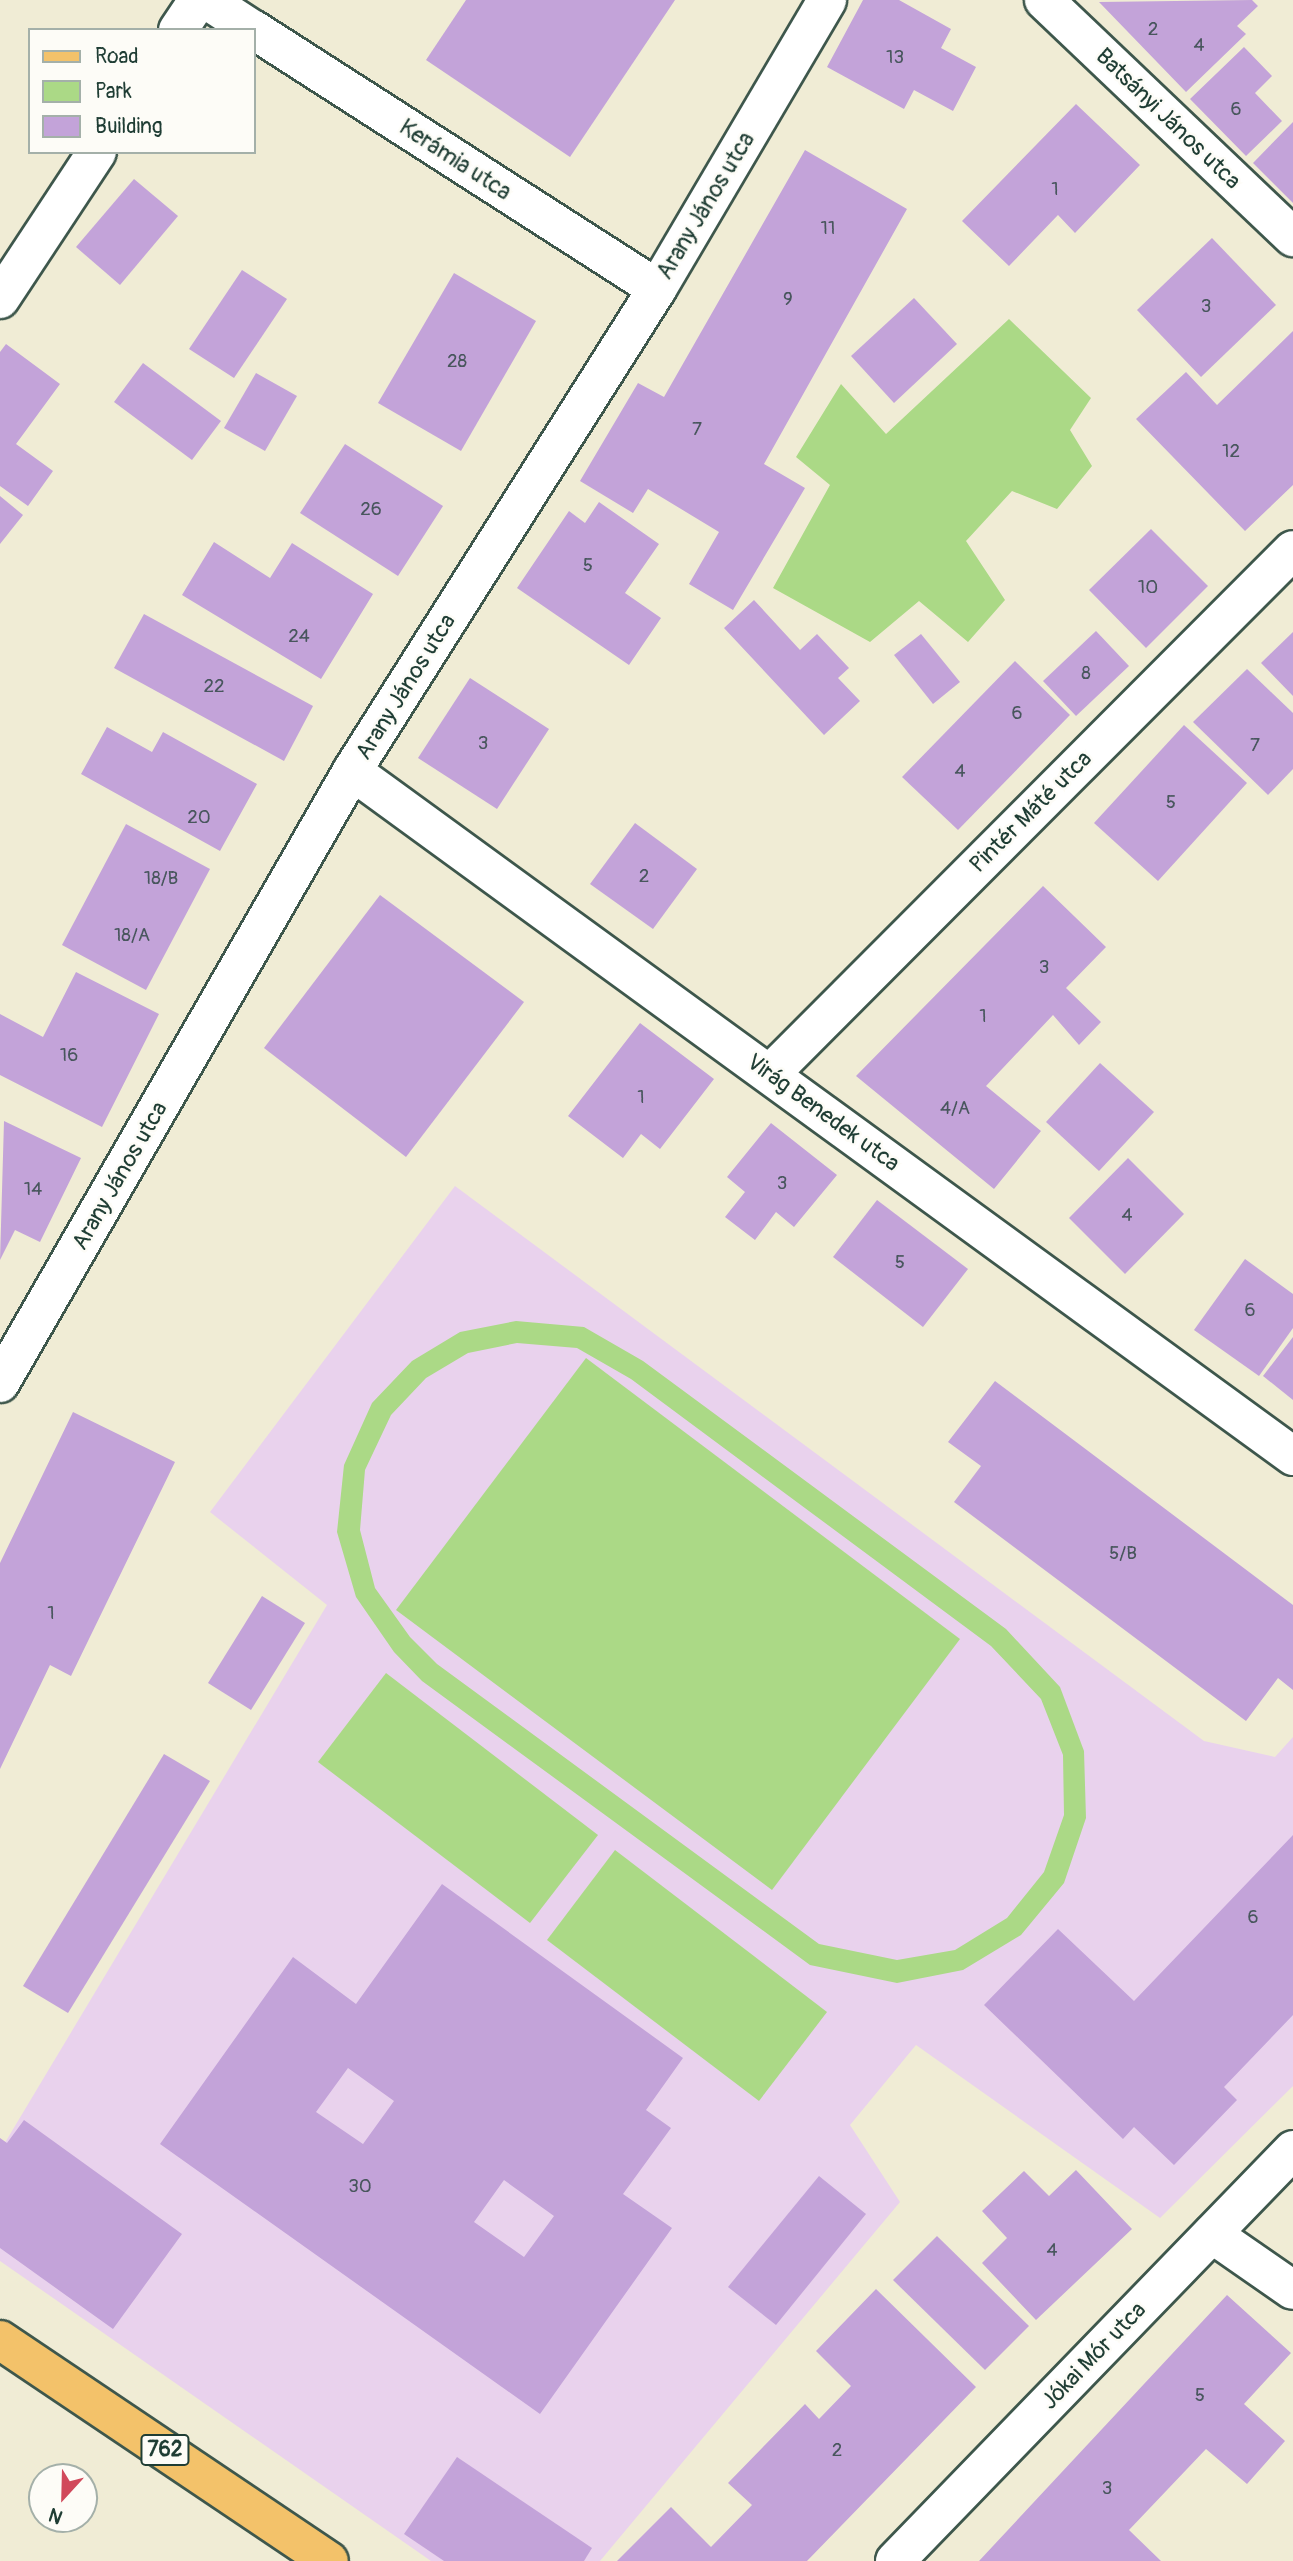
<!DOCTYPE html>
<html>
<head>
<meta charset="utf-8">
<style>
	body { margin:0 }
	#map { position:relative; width:1293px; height:2561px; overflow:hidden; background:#f0ecd5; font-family:Pangolin,sans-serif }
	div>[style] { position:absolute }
	.built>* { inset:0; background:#e9d2ed }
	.green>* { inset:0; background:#abd986 }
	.building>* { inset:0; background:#c3a3d9 }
	.roads { filter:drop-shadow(2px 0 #3e574c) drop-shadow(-2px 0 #3e574c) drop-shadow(0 2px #3e574c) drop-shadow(0 -2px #3e574c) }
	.minor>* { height:38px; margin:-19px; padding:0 19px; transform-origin:19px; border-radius:19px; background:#fff }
	.primary>* { height:38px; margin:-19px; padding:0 19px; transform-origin:19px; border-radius:19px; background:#f3c26a }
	span { translate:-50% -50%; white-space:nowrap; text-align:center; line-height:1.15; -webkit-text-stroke:5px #fdfcf7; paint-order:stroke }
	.number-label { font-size:19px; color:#48565d }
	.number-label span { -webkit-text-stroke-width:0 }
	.shield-label span { padding:2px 5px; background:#fdfcf7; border:2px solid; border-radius:5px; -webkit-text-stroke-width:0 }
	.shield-label { font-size:21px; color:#1f3d34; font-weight:700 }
	.street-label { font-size:23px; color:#1f3d34 }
	.legend { position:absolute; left:28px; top:28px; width:228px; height:126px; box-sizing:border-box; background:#fdfcf7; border:2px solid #a4b0a9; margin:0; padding:9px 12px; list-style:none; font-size:21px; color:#1f3d34 }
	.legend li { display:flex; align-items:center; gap:14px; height:35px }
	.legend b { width:35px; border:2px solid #a4b0a9 }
	.north { position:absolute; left:28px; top:2463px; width:70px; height:70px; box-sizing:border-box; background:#fdfcf7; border:2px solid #a4b0a9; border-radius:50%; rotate:202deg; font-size:19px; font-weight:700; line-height:28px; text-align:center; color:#1f3d34 }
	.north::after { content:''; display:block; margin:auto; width:24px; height:32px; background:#d1495b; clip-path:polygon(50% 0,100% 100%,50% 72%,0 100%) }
</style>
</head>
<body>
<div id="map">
	<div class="built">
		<div style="clip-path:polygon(455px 1186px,1204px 1741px,1275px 1757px,1293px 1737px,1293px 2086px,1160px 2218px,916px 2045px,850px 2125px,900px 2202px,600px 2561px,431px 2561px,0 2261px,0 2151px,327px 1605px,210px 1512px)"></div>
	</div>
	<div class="green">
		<div style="clip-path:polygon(1009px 319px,1091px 398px,1070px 430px,1092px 466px,1057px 509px,1012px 491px,966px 541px,1005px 600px,968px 642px,919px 601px,870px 642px,773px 588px,830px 485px,796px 457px,841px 384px,886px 434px)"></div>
		<div style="clip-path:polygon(evenodd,516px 1321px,584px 1327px,643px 1361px,1006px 1629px,1060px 1687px,1084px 1751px,1086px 1818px,1064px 1883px,1021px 1935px,963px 1970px,897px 1983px,810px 1965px,422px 1681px,394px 1652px,356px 1597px,337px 1532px,344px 1465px,372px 1403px,412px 1361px,460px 1332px,516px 1321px,517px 1343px,577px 1348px,631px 1379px,991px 1646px,1041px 1699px,1063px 1755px,1064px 1815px,1044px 1872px,1007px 1918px,955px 1950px,897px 1960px,819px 1944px,437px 1664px,410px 1637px,375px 1588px,360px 1530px,365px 1470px,391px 1415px,426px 1378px,468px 1353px,517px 1343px)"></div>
		<div style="clip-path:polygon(586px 1358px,960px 1639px,772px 1890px,396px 1610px)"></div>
		<div style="clip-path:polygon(386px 1673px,598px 1835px,530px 1923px,318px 1762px)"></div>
		<div style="clip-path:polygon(615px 1850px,827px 2012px,759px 2101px,547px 1940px)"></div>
	</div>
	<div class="building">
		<div style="clip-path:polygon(466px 0,675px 0,570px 157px,426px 60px)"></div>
		<div style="clip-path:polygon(863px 0,899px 0,951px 29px,941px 48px,976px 67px,953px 111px,914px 90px,904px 109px,827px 67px)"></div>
		<div style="clip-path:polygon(1252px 0,1258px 6px,1237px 26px,1246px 34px,1186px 92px,1099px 2px)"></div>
		<div style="clip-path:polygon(1244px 47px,1272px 76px,1255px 93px,1282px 121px,1246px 156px,1190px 99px)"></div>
		<div style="clip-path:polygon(1076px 104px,1140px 165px,1075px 233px,1058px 215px,1009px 266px,962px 221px)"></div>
		<div style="clip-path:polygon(1293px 122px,1293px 203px,1253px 163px)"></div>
		<div style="clip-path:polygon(805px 150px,907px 209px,764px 464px,805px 488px,733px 610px,689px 584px,719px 532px,648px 489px,633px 513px,580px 481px,638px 383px,664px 397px)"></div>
		<div style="clip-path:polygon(134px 179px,178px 216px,120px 285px,76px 247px)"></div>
		<div style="clip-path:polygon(1212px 238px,1276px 305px,1201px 377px,1137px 310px)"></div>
		<div style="clip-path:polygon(242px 270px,287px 299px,234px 378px,189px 349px)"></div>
		<div style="clip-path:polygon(454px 273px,536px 321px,461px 451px,378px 403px)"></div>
		<div style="clip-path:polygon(914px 298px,957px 344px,894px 403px,851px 356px)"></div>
		<div style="clip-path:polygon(1293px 331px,1293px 485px,1245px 531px,1136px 419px,1186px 372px,1217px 405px)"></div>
		<div style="clip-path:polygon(6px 344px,60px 384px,16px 444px,53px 471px,28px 506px,0 486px,0 352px)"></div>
		<div style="clip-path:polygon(143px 363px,221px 421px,192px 460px,114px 402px)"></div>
		<div style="clip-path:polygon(256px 373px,297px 396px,265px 451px,224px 428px)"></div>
		<div style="clip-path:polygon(345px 444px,443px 506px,398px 576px,300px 513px)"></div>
		<div style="clip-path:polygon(0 496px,23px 515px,0 544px)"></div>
		<div style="clip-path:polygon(599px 502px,659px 544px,625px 593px,661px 618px,629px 665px,517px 588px,569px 511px,585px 523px)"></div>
		<div style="clip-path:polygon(1151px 529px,1208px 586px,1146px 648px,1089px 590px)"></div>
		<div style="clip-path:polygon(214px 542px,270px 578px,292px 543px,373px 594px,321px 679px,182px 595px)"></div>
		<div style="clip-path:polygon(754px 600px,800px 650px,817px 634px,849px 668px,838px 678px,860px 701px,824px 735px,724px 628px)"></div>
		<div style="clip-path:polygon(144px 614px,313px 706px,284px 761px,114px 668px)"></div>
		<div style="clip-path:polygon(1096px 631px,1129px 666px,1076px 716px,1043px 681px)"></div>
		<div style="clip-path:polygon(1293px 632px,1293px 696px,1261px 663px)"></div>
		<div style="clip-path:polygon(921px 634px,960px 682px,933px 704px,894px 655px)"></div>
		<div style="clip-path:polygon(1015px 661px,1070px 715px,958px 830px,902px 777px)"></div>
		<div style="clip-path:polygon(1247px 669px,1293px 713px,1293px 769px,1268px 795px,1193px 722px)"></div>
		<div style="clip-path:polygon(470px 678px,549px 729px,497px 809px,418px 758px)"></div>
		<div style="clip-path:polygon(1184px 725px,1247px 783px,1158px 881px,1094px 823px)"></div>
		<div style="clip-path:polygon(107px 727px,152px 752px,163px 732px,257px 784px,220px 851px,81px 774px)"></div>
		<div style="clip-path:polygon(635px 823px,697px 869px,653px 929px,590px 884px)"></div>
		<div style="clip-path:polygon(126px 824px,210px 869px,146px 990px,62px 945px)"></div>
		<div style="clip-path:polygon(1043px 886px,1106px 947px,1066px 988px,1101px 1022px,1079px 1045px,1053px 1015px,986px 1086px,1041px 1131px,994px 1189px,856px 1076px)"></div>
		<div style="clip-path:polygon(380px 895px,524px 1002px,406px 1157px,264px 1048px)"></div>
		<div style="clip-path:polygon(76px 972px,159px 1014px,102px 1127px,0 1075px,0 1014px,43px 1037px)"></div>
		<div style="clip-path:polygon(640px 1023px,714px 1079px,660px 1149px,641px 1134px,623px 1158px,568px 1116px)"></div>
		<div style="clip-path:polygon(1100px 1063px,1154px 1112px,1099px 1171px,1046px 1122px)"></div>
		<div style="clip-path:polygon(4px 1121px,81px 1158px,40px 1242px,15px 1230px,0 1260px)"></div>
		<div style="clip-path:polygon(771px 1123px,837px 1175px,794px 1227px,776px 1212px,755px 1240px,725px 1217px,745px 1192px,727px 1177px)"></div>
		<div style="clip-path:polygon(1128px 1158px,1184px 1214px,1125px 1274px,1069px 1218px)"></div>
		<div style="clip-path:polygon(877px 1200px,968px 1269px,923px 1327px,833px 1257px)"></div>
		<div style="clip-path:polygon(1245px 1259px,1293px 1294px,1293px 1328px,1259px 1376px,1194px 1330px)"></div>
		<div style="clip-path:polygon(1293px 1337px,1293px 1400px,1263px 1376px)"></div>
		<div style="clip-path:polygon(995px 1381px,1293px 1605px,1293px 1690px,1278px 1678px,1246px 1721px,954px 1502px,981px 1466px,948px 1442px)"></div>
		<div style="clip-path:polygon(73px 1412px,175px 1462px,71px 1676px,50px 1665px,0 1769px,0 1563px)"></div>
		<div style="clip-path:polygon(262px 1596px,305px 1623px,251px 1710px,208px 1683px)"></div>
		<div style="clip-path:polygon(164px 1754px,210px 1781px,68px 2013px,23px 1986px)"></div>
		<div style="clip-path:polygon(1293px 1835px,1293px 2015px,1224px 2087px,1237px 2100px,1174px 2165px,1134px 2127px,1123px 2139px,984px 2005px,1058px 1929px,1134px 2001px)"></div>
		<div style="clip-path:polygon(evenodd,442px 1884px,683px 2058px,646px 2110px,671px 2128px,623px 2194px,672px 2228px,540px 2414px,160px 2144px,293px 1957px,356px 2004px,442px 1884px,348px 2068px,394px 2101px,363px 2144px,316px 2112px,348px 2068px,442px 1884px,504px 2180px,554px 2216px,524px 2257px,474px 2222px,504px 2180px)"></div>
		<div style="clip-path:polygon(24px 2120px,182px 2234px,113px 2329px,0 2248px,0 2138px,7px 2143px)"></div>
		<div style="clip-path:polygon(1076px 2170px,1132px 2229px,1036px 2320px,982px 2263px,1007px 2238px,982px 2211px,1024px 2171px,1049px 2196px)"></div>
		<div style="clip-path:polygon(819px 2176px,866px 2214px,776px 2325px,728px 2287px)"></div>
		<div style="clip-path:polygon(937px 2236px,1029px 2326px,985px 2370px,893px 2280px)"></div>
		<div style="clip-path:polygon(876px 2289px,976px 2387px,807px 2561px,617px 2561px,671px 2507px,711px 2547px,752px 2505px,728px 2483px,805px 2404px,819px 2419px,851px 2386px,816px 2351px)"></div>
		<div style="clip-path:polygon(1227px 2295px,1291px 2353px,1244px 2404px,1285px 2441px,1247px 2484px,1206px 2449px,1129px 2530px,1161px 2561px,979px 2561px)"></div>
		<div style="clip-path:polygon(457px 2457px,592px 2548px,584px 2561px,444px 2561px,404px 2534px)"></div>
	</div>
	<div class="roads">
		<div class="minor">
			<div style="left:207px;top:0;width:55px;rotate:33.1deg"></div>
			<div style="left:1044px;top:0;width:344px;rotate:43.6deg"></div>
			<div style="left:178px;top:30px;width:36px;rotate:-56deg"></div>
			<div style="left:254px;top:30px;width:479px;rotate:32.7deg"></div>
			<div style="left:0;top:299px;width:176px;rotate:-56.6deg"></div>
			<div style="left:352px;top:771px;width:1164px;rotate:36.05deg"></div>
			<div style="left:770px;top:1074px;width:740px;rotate:-45.05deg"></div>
			<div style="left:0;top:1383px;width:706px;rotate:-60.09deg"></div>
			<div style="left:352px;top:771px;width:570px;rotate:-57.68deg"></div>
			<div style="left:657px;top:289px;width:335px;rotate:-59.5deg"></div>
			<div style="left:1212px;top:2234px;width:98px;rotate:34.7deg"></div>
			<div style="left:895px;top:2561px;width:572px;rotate:-45.92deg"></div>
		</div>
		<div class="primary">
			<div style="left:0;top:2340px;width:396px;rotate:33.9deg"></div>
		</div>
	</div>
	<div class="number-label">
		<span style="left:1153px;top:30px">2</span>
		<span style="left:1199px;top:46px">4</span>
		<span style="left:895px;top:58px">13</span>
		<span style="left:1236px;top:110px">6</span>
		<span style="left:1055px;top:190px">1</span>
		<span style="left:828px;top:229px">11</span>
		<span style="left:788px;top:300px">9</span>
		<span style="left:1206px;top:307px">3</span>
		<span style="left:457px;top:362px">28</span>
		<span style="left:697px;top:430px">7</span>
		<span style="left:1231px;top:452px">12</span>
		<span style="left:371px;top:510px">26</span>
		<span style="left:588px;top:566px">5</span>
		<span style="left:1148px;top:588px">10</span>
		<span style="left:299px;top:637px">24</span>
		<span style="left:1086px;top:674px">8</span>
		<span style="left:214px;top:687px">22</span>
		<span style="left:1017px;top:714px">6</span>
		<span style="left:483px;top:744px">3</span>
		<span style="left:1255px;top:746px">7</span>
		<span style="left:960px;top:772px">4</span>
		<span style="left:1171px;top:803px">5</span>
		<span style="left:199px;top:818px">20</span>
		<span style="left:644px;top:877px">2</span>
		<span style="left:161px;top:879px">18/B</span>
		<span style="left:132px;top:936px">18/A</span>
		<span style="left:1044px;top:968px">3</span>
		<span style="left:983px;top:1017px">1</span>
		<span style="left:69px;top:1056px">16</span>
		<span style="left:641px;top:1098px">1</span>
		<span style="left:955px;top:1109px">4/A</span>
		<span style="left:782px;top:1184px">3</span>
		<span style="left:33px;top:1190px">14</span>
		<span style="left:1127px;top:1216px">4</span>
		<span style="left:900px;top:1263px">5</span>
		<span style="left:1250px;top:1311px">6</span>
		<span style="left:1123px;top:1554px">5/B</span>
		<span style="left:51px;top:1614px">1</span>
		<span style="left:1253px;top:1918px">6</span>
		<span style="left:360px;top:2187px">30</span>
		<span style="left:1052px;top:2251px">4</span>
		<span style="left:1200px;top:2396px">5</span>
		<span style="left:837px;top:2451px">2</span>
		<span style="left:1107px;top:2489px">3</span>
	</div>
	<div class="shield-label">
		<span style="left:165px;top:2450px">762</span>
	</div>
	<div class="street-label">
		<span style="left:1168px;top:119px;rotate:44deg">Batsányi János utca</span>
		<span style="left:455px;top:160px;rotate:33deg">Kerámia utca</span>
		<span style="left:706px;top:206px;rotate:-59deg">Arany János utca</span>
		<span style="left:406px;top:687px;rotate:-58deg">Arany János utca</span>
		<span style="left:1031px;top:812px;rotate:-45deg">Pintér Máté utca</span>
		<span style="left:823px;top:1113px;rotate:36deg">Virág Benedek utca</span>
		<span style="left:120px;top:1176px;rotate:-60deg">Arany János utca</span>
		<span style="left:1094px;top:2356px;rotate:-46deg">Jókai Mór utca</span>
	</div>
	<ul class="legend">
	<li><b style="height:9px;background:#f3c26a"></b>Road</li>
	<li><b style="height:19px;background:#abd986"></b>Park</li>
	<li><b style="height:19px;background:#c3a3d9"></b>Building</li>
	</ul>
	<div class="north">N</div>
</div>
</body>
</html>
